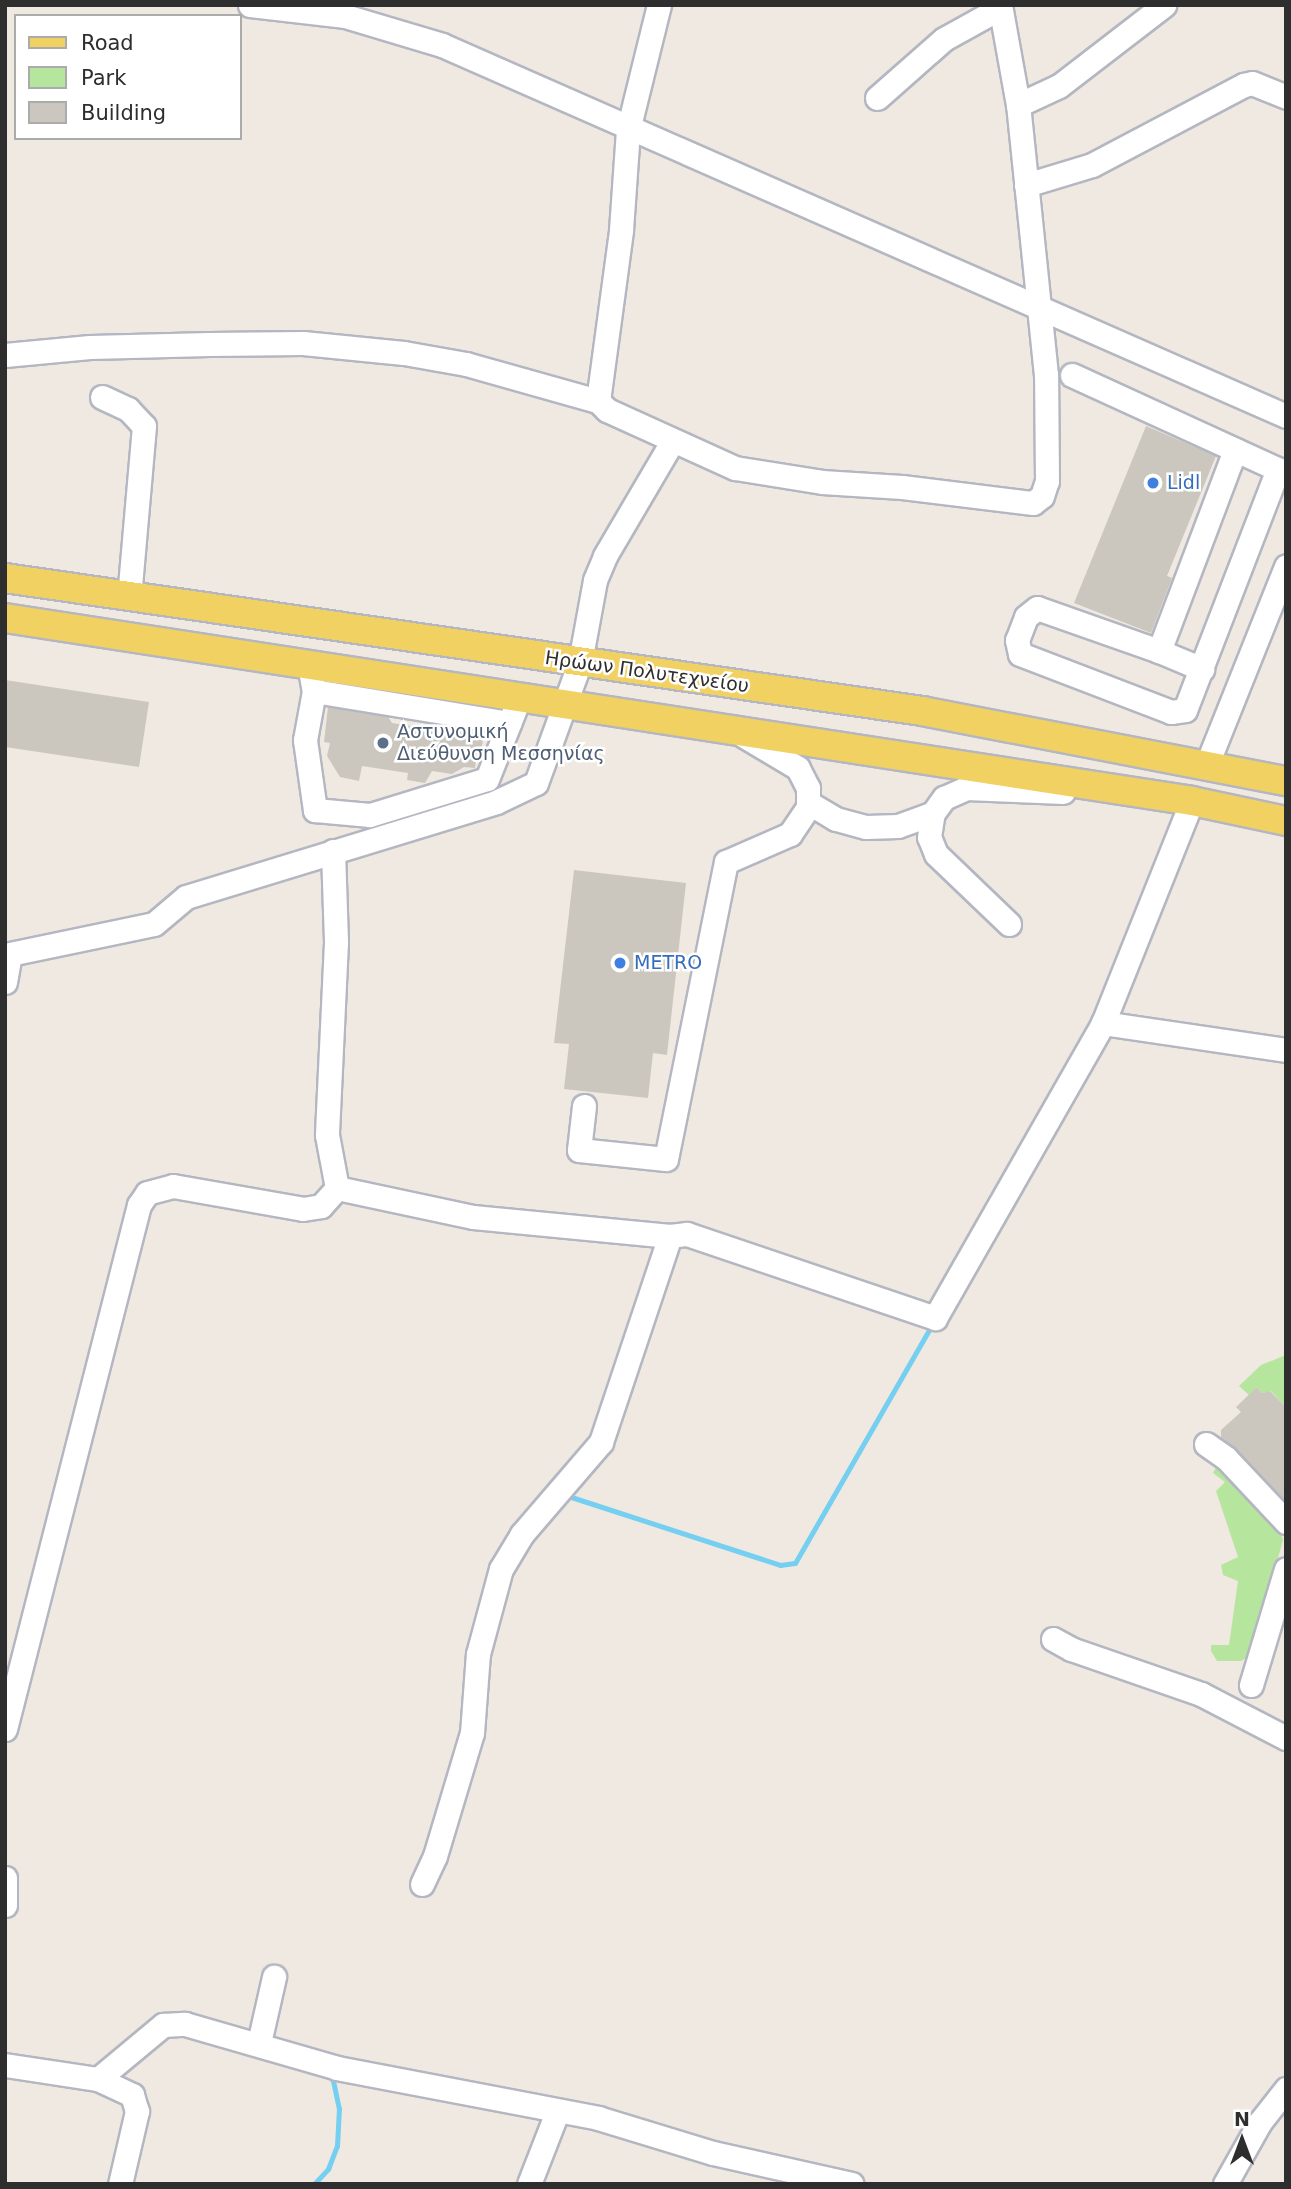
<!DOCTYPE html>
<html>
<head>
<meta charset="utf-8">
<style>
	body { margin:0 }
	#map { position:relative; width:1291px; height:2189px; overflow:hidden; background:#efe9e1; font-family:"DejaVu Sans",sans-serif }
	div>[style] { position:absolute }
	.green>* { inset:0; background:#b6e59e }
	.stream>* { height:5px; margin:-2.5px; padding:0 2.5px; transform-origin:2.5px; border-radius:2.5px; background:#75cff0 }
	.building>* { inset:0; background:#cbc7bf }
	.roads { filter:drop-shadow(2px 0 #b4b7c1) drop-shadow(-2px 0 #b4b7c1) drop-shadow(0 2px #b4b7c1) drop-shadow(0 -2px #b4b7c1) }
	.minor>* { height:23px; margin:-11.5px; padding:0 11.5px; transform-origin:11.5px; border-radius:11.5px; background:#fff }
	.major>* { height:28px; margin:-14px; padding:0 14px; transform-origin:14px; border-radius:14px; background:#f2d163 }
	.dots>* { width:19px; height:19px; translate:-50% -50%; box-sizing:border-box; border:4px solid #fff; border-radius:50% }
	span { translate:-50% -50%; white-space:nowrap; text-align:center; line-height:1.15; -webkit-text-stroke:5px #fff; paint-order:stroke }
	.shop-label { font-size:19px; color:#366cbe }
	.left { translate:0 -50%; text-align:left }
	.street-label { font-size:19px; color:#2e2e2e }
	.service-label { font-size:19px; color:#4e5e75 }
	.frame { position:absolute; inset:0; border:7px solid #2e2e2e; pointer-events:none }
	.legend { position:absolute; left:14px; top:14px; width:228px; height:126px; box-sizing:border-box; background:#fff; border:2px solid #ababab; margin:0; padding:9px 12px; list-style:none; font-size:21px; color:#2e2e2e }
	.legend li { display:flex; align-items:center; gap:14px; height:35px }
	.legend b { width:35px; border:2px solid #ababab }
	.north { position:absolute; left:1207px; top:2105px; width:70px; height:70px; -webkit-text-stroke:5px #fff; paint-order:stroke; rotate:0deg; font-size:19px; font-weight:700; line-height:28px; text-align:center; color:#2e2e2e }
	.north::after { content:''; display:block; margin:auto; width:24px; height:32px; background:#2e2e2e; clip-path:polygon(50% 0,100% 100%,50% 72%,0 100%) }
</style>
</head>
<body>
<div id="map">
	<div class="green">
		<div style="clip-path:polygon(1286px 1355px,1286px 1407px,1271px 1391px,1262px 1393px,1257px 1387px,1249px 1395px,1239px 1386px,1261px 1365px)"></div>
		<div style="clip-path:polygon(1217px 1465px,1276px 1520px,1283px 1540px,1251px 1655px,1241px 1661px,1217px 1661px,1211px 1651px,1211px 1645px,1229px 1645px,1238px 1581px,1223px 1575px,1221px 1565px,1238px 1557px,1216px 1491px,1225px 1482px,1213px 1473px)"></div>
	</div>
	<div class="stream">
		<div style="left:565px;top:1495px;width:226px;rotate:18deg"></div>
		<div style="left:780px;top:1565px;width:15px;rotate:-8deg"></div>
		<div style="left:795px;top:1563px;width:277px;rotate:-60.1deg"></div>
		<div style="left:314px;top:2184px;width:21px;rotate:-47deg"></div>
		<div style="left:328px;top:2169px;width:25px;rotate:-69deg"></div>
		<div style="left:337px;top:2146px;width:37px;rotate:-87deg"></div>
		<div style="left:339px;top:2109px;width:35px;rotate:-102deg"></div>
	</div>
	<div class="building">
		<div style="clip-path:polygon(1146px 426px,1216px 456px,1167px 576px,1172px 578px,1151px 633px,1074px 603px)"></div>
		<div style="clip-path:polygon(5px 680px,149px 702px,139px 767px,5px 747px)"></div>
		<div style="clip-path:polygon(328px 707px,388px 717px,392px 723px,417px 727px,438px 726px,484px 733px,481px 752px,477px 752px,475px 768px,464px 767px,452px 774px,432px 771px,425px 783px,407px 780px,408px 773px,362px 766px,359px 781px,340px 777px,327px 756px,330px 743px,324px 742px)"></div>
		<div style="clip-path:polygon(574px 870px,686px 883px,667px 1055px,653px 1053px,648px 1098px,564px 1089px,569px 1044px,554px 1043px)"></div>
		<div style="clip-path:polygon(1257px 1387px,1262px 1393px,1270px 1391px,1286px 1407px,1286px 1501px,1221px 1437px,1221px 1430px,1241px 1412px,1236px 1407px)"></div>
	</div>
	<div class="roads">
		<div class="minor">
			<div style="left:250px;top:5px;width:96px;rotate:6.6deg"></div>
			<div style="left:345px;top:16px;width:101px;rotate:16.6deg"></div>
			<div style="left:442px;top:45px;width:922px;rotate:23.73deg"></div>
			<div style="left:877px;top:98px;width:89px;rotate:-41.4deg"></div>
			<div style="left:944px;top:39px;width:64px;rotate:-29deg"></div>
			<div style="left:1018px;top:105px;width:45px;rotate:-24.9deg"></div>
			<div style="left:1059px;top:86px;width:133px;rotate:-37.6deg"></div>
			<div style="left:1026px;top:185px;width:69px;rotate:-16.9deg"></div>
			<div style="left:1092px;top:165px;width:172px;rotate:-27.8deg"></div>
			<div style="left:1244px;top:85px;width:8px;rotate:-14deg"></div>
			<div style="left:1252px;top:83px;width:37px;rotate:22deg"></div>
			<div style="left:5px;top:355px;width:85px;rotate:-5.4deg"></div>
			<div style="left:90px;top:347px;width:119px;rotate:-1.4deg"></div>
			<div style="left:209px;top:344px;width:94px;rotate:-0.6deg"></div>
			<div style="left:303px;top:343px;width:101px;rotate:5.7deg"></div>
			<div style="left:404px;top:353px;width:63px;rotate:10.1deg"></div>
			<div style="left:466px;top:364px;width:137px;rotate:15.7deg"></div>
			<div style="left:598px;top:401px;width:13px;rotate:45deg"></div>
			<div style="left:607px;top:410px;width:141px;rotate:24.4deg"></div>
			<div style="left:735px;top:468px;width:88px;rotate:9.1deg"></div>
			<div style="left:822px;top:482px;width:80px;rotate:3.6deg"></div>
			<div style="left:902px;top:487px;width:132px;rotate:7deg"></div>
			<div style="left:1033px;top:503px;width:11px;rotate:-38deg"></div>
			<div style="left:1042px;top:496px;width:16px;rotate:-72deg"></div>
			<div style="left:1047px;top:481px;width:106px;rotate:-90.5deg"></div>
			<div style="left:1046px;top:375px;width:271px;rotate:-95.9deg"></div>
			<div style="left:1018px;top:105px;width:102px;rotate:-100.2deg"></div>
			<div style="left:1072px;top:375px;width:235px;rotate:24.6deg"></div>
			<div style="left:102px;top:397px;width:29px;rotate:25deg"></div>
			<div style="left:128px;top:409px;width:23px;rotate:47deg"></div>
			<div style="left:144px;top:426px;width:171px;rotate:95deg"></div>
			<div style="left:598px;top:401px;width:173px;rotate:-82.3deg"></div>
			<div style="left:621px;top:230px;width:100px;rotate:-86deg"></div>
			<div style="left:628px;top:130px;width:129px;rotate:-76.1deg"></div>
			<div style="left:1235px;top:450px;width:215px;rotate:110.7deg"></div>
			<div style="left:1159px;top:651px;width:129px;rotate:-160.6deg"></div>
			<div style="left:1037px;top:608px;width:14px;rotate:141deg"></div>
			<div style="left:1026px;top:617px;width:25px;rotate:111deg"></div>
			<div style="left:1017px;top:640px;width:14px;rotate:78deg"></div>
			<div style="left:1020px;top:654px;width:162px;rotate:21deg"></div>
			<div style="left:1171px;top:712px;width:14px;rotate:-8deg"></div>
			<div style="left:1185px;top:710px;width:258px;rotate:-68.9deg"></div>
			<div style="left:1159px;top:651px;width:47px;rotate:22.7deg"></div>
			<div style="left:309px;top:664px;width:27px;rotate:80deg"></div>
			<div style="left:314px;top:691px;width:50px;rotate:100.4deg"></div>
			<div style="left:305px;top:740px;width:71px;rotate:81.9deg"></div>
			<div style="left:315px;top:810px;width:55px;rotate:5.2deg"></div>
			<div style="left:370px;top:815px;width:122px;rotate:-17.1deg"></div>
			<div style="left:487px;top:779px;width:89px;rotate:-68.3deg"></div>
			<div style="left:314px;top:691px;width:198px;rotate:9.3deg"></div>
			<div style="left:1207px;top:764px;width:213px;rotate:-68.2deg"></div>
			<div style="left:809px;top:803px;width:31px;rotate:31deg"></div>
			<div style="left:836px;top:819px;width:31px;rotate:15deg"></div>
			<div style="left:866px;top:827px;width:32px;rotate:-2deg"></div>
			<div style="left:898px;top:826px;width:37px;rotate:-20deg"></div>
			<div style="left:333px;top:851px;width:91px;rotate:88.1deg"></div>
			<div style="left:336px;top:942px;width:193px;rotate:92.7deg"></div>
			<div style="left:327px;top:1135px;width:54px;rotate:79.3deg"></div>
			<div style="left:337px;top:1188px;width:139px;rotate:12deg"></div>
			<div style="left:473px;top:1217px;width:198px;rotate:5.5deg"></div>
			<div style="left:670px;top:1236px;width:17px;rotate:-7deg"></div>
			<div style="left:687px;top:1234px;width:262px;rotate:18.7deg"></div>
			<div style="left:935px;top:1318px;width:339px;rotate:-60.3deg"></div>
			<div style="left:1103px;top:1023px;width:239px;rotate:-68.2deg"></div>
			<div style="left:1009px;top:924px;width:101px;rotate:-136.2deg"></div>
			<div style="left:936px;top:854px;width:18px;rotate:-112deg"></div>
			<div style="left:929px;top:837px;width:24px;rotate:-81deg"></div>
			<div style="left:933px;top:813px;width:19px;rotate:-54deg"></div>
			<div style="left:944px;top:798px;width:24px;rotate:-24deg"></div>
			<div style="left:966px;top:788px;width:97px;rotate:2.4deg"></div>
			<div style="left:5px;top:955px;width:152px;rotate:-11.8deg"></div>
			<div style="left:154px;top:924px;width:42px;rotate:-40.2deg"></div>
			<div style="left:186px;top:897px;width:324px;rotate:-17deg"></div>
			<div style="left:496px;top:802px;width:44px;rotate:-25.4deg"></div>
			<div style="left:536px;top:783px;width:129px;rotate:-70deg"></div>
			<div style="left:580px;top:662px;width:83px;rotate:-79.6deg"></div>
			<div style="left:595px;top:580px;width:26px;rotate:-67deg"></div>
			<div style="left:605px;top:556px;width:132px;rotate:-59.6deg"></div>
			<div style="left:5px;top:982px;width:27px;rotate:-80deg"></div>
			<div style="left:1103px;top:1023px;width:185px;rotate:8.4deg"></div>
			<div style="left:584px;top:1106px;width:44px;rotate:96.5deg"></div>
			<div style="left:579px;top:1150px;width:87px;rotate:5.9deg"></div>
			<div style="left:666px;top:1159px;width:303px;rotate:-78.6deg"></div>
			<div style="left:726px;top:862px;width:70px;rotate:-23.6deg"></div>
			<div style="left:790px;top:834px;width:32px;rotate:-56deg"></div>
			<div style="left:808px;top:807px;width:19px;rotate:-90deg"></div>
			<div style="left:808px;top:788px;width:22px;rotate:-117deg"></div>
			<div style="left:798px;top:768px;width:63px;rotate:-149.3deg"></div>
			<div style="left:1206px;top:1444px;width:24px;rotate:35deg"></div>
			<div style="left:1226px;top:1458px;width:88px;rotate:46.8deg"></div>
			<div style="left:1053px;top:1639px;width:21px;rotate:29deg"></div>
			<div style="left:1071px;top:1649px;width:138px;rotate:19.1deg"></div>
			<div style="left:1201px;top:1694px;width:96px;rotate:27.4deg"></div>
			<div style="left:1251px;top:1685px;width:121px;rotate:-73.2deg"></div>
			<div style="left:5px;top:1729px;width:541px;rotate:-75.66deg"></div>
			<div style="left:139px;top:1205px;width:14px;rotate:-56deg"></div>
			<div style="left:147px;top:1193px;width:27px;rotate:-15deg"></div>
			<div style="left:173px;top:1186px;width:132px;rotate:10deg"></div>
			<div style="left:303px;top:1209px;width:18px;rotate:-9deg"></div>
			<div style="left:321px;top:1206px;width:24px;rotate:-48deg"></div>
			<div style="left:5px;top:1878px;width:27px;rotate:90deg"></div>
			<div style="left:422px;top:1884px;width:31px;rotate:-65deg"></div>
			<div style="left:435px;top:1856px;width:128px;rotate:-73.3deg"></div>
			<div style="left:472px;top:1733px;width:79px;rotate:-85.7deg"></div>
			<div style="left:478px;top:1654px;width:88px;rotate:-74.9deg"></div>
			<div style="left:501px;top:1569px;width:41px;rotate:-59deg"></div>
			<div style="left:522px;top:1534px;width:121px;rotate:-49.3deg"></div>
			<div style="left:601px;top:1442px;width:217px;rotate:-71.5deg"></div>
			<div style="left:259px;top:2043px;width:68px;rotate:-77.2deg"></div>
			<div style="left:5px;top:2065px;width:94px;rotate:8.6deg"></div>
			<div style="left:98px;top:2079px;width:85px;rotate:-39.7deg"></div>
			<div style="left:163px;top:2025px;width:22px;rotate:-3deg"></div>
			<div style="left:185px;top:2024px;width:158px;rotate:16.1deg"></div>
			<div style="left:337px;top:2068px;width:266px;rotate:10.8deg"></div>
			<div style="left:598px;top:2118px;width:120px;rotate:16.9deg"></div>
			<div style="left:713px;top:2153px;width:142px;rotate:12.6deg"></div>
			<div style="left:98px;top:2079px;width:38px;rotate:25deg"></div>
			<div style="left:132px;top:2095px;width:17px;rotate:73deg"></div>
			<div style="left:137px;top:2111px;width:75px;rotate:103.1deg"></div>
			<div style="left:529px;top:2184px;width:77px;rotate:-68.7deg"></div>
			<div style="left:1225px;top:2184px;width:71px;rotate:-60.6deg"></div>
			<div style="left:1260px;top:2122px;width:42px;rotate:-51.8deg"></div>
		</div>
		<div class="major">
			<div style="left:5px;top:578px;width:927px;rotate:8.25deg"></div>
			<div style="left:922px;top:711px;width:371px;rotate:10.9deg"></div>
			<div style="left:5px;top:618px;width:1201px;rotate:8.76deg"></div>
			<div style="left:1192px;top:801px;width:96px;rotate:12deg"></div>
		</div>
	</div>
	<div class="dots">
		<div style="left:1153px;top:483px;background:#3f7fe0"></div>
		<div style="left:383px;top:743px;background:#5c6f8a"></div>
		<div style="left:620px;top:963px;background:#3f7fe0"></div>
	</div>
	<div class="shop-label">
		<span class="left" style="left:1167px;top:483px">Lidl</span>
		<span class="left" style="left:634px;top:963px">METRO</span>
	</div>
	<div class="street-label">
		<span style="left:647px;top:672px;rotate:8deg">Ηρώων Πολυτεχνείου</span>
	</div>
	<div class="service-label">
		<span class="left" style="left:397px;top:743px">Αστυνομική<br>Διεύθυνση Μεσσηνίας</span>
	</div>
	<div class="frame"></div>
	<ul class="legend">
	<li><b style="height:9px;background:#f2d163"></b>Road</li>
	<li><b style="height:19px;background:#b6e59e"></b>Park</li>
	<li><b style="height:19px;background:#cbc7bf"></b>Building</li>
	</ul>
	<div class="north">N</div>
</div>
</body>
</html>
